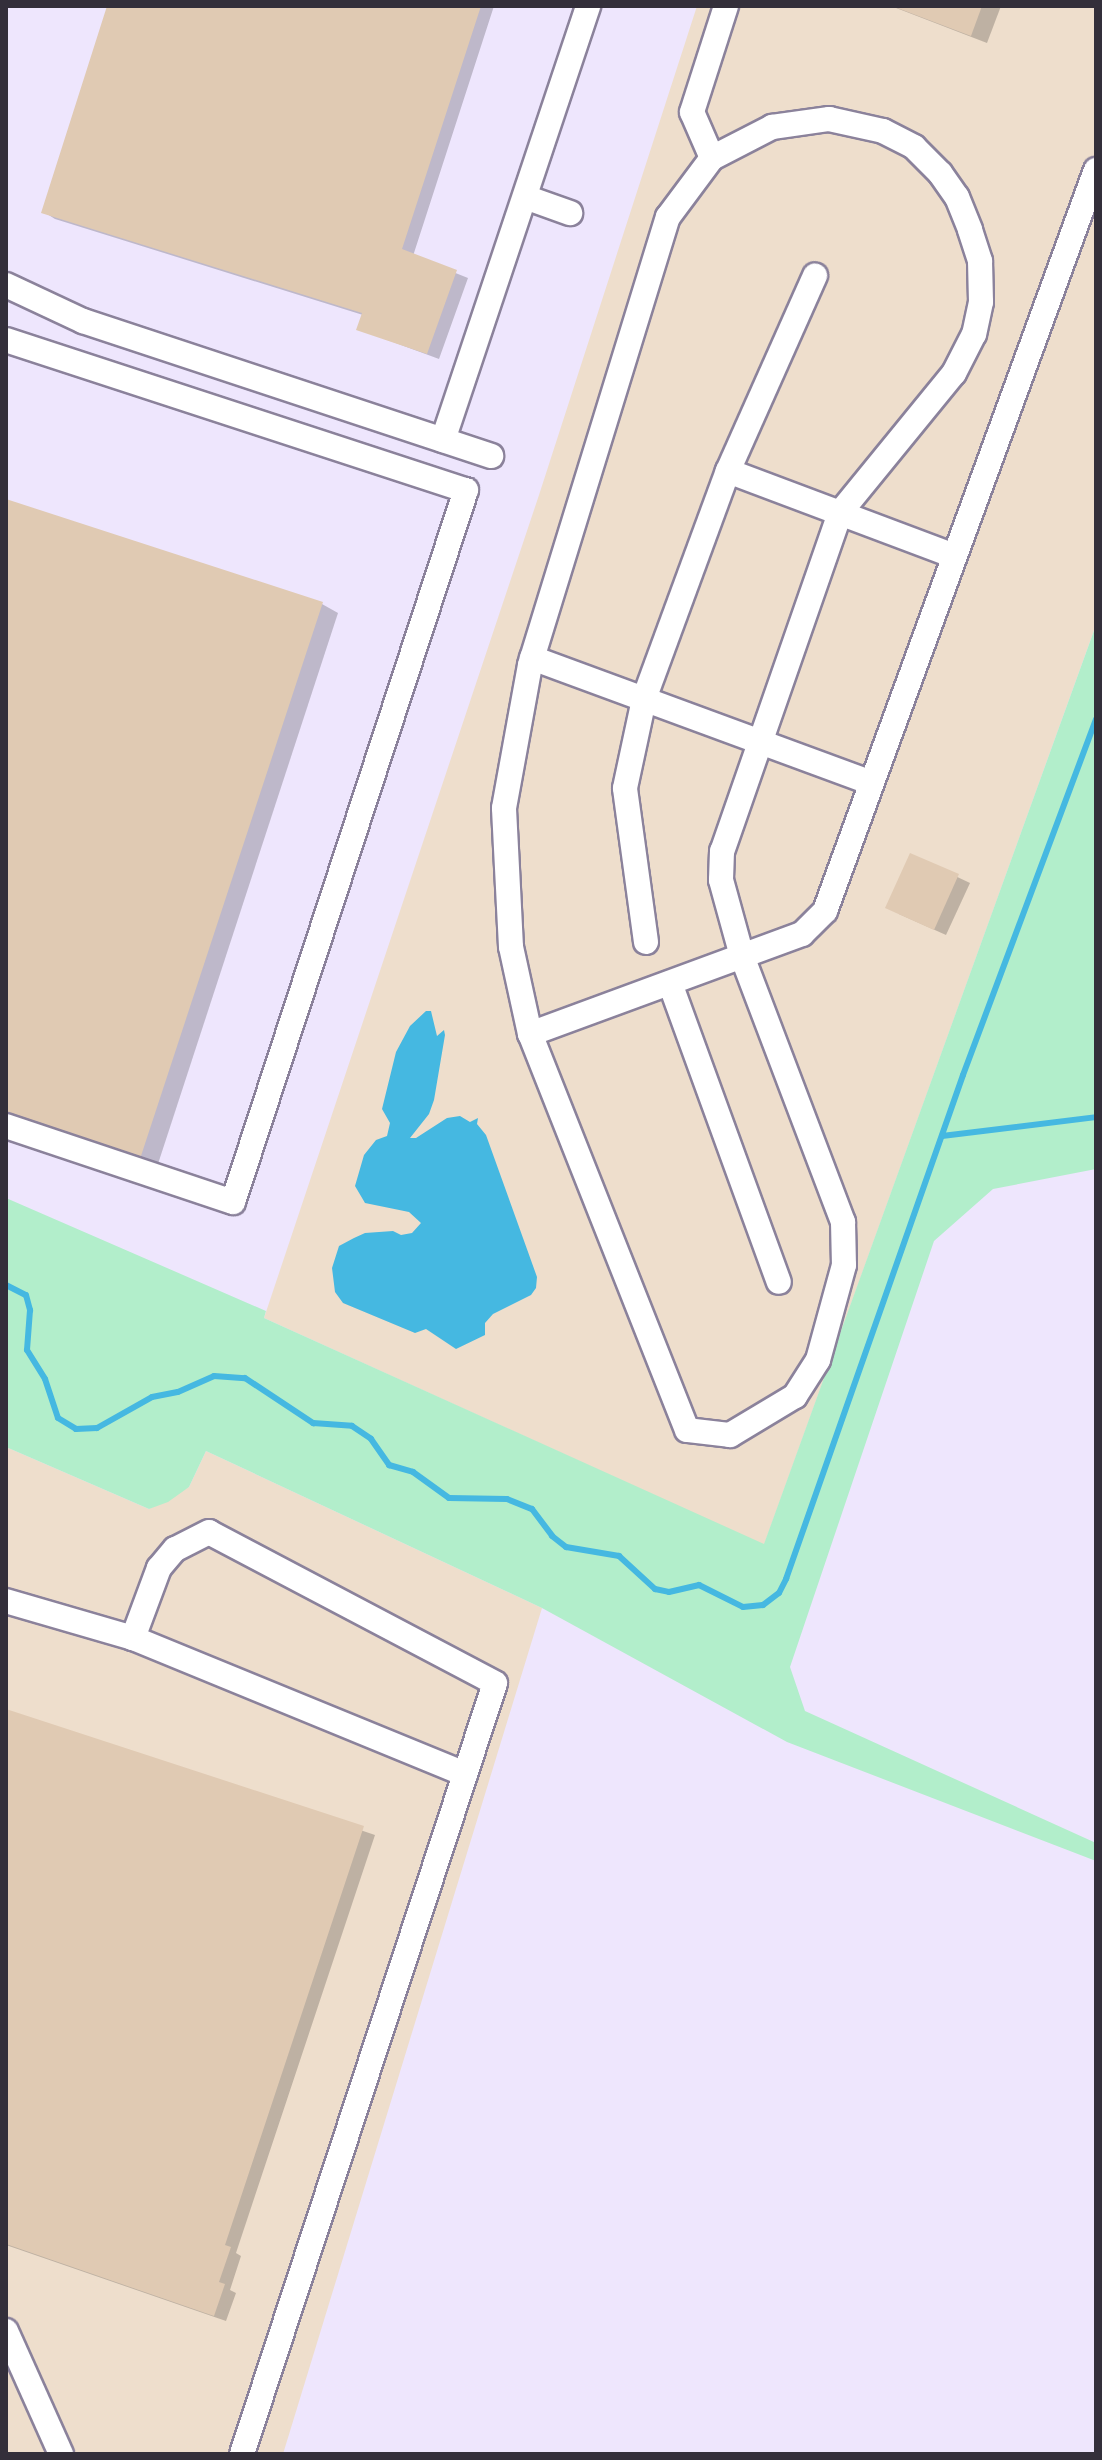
<!DOCTYPE html>
<html>
<head>
<meta charset="utf-8">
<style>
	body { margin:0 }
	#map { position:relative; width:1102px; height:2460px; overflow:hidden; background:#eee6fd; font-family:"Space Grotesk",sans-serif }
	div>[style] { position:absolute }
	.industrial>* { inset:0; background:#eedecc }
	.green>* { inset:0; background:#b2eecb }
	.water>* { inset:0; background:#45b8e1 }
	.shadow>* { inset:0; background:#0003 }
	.stream>* { height:6px; margin:-3px; padding:0 3px; transform-origin:3px; border-radius:3px; background:#45b8e1 }
	.building>* { inset:0; background:#e0cab3 }
	.roads { filter:drop-shadow(2px 0 #8b829b) drop-shadow(-2px 0 #8b829b) drop-shadow(0 2px #8b829b) drop-shadow(0 -2px #8b829b) }
	.minor>* { height:24px; margin:-12px; padding:0 12px; transform-origin:12px; border-radius:12px; background:#fff }
	span { translate:-50% -50%; white-space:nowrap; text-align:center; line-height:1.15; -webkit-text-stroke:6px #fff; paint-order:stroke }
	.frame { position:absolute; inset:0; border:8px solid #332f3a; pointer-events:none }
</style>
</head>
<body>
<div id="map">
	<div class="industrial">
		<div style="clip-path:polygon(697px 6px,1096px 6px,1096px 625px,764px 1545px,264px 1318px,539px 495px)"></div>
		<div style="clip-path:polygon(6px 1447px,149px 1509px,189px 1487px,206px 1451px,542px 1608px,283px 2454px,6px 2454px)"></div>
	</div>
	<div class="green">
		<div style="clip-path:polygon(1096px 625px,1096px 1169px,993px 1189px,934px 1241px,790px 1667px,805px 1711px,1096px 1843px,1096px 1861px,787px 1742px,542px 1608px,206px 1451px,189px 1487px,168px 1502px,149px 1509px,6px 1447px,6px 1198px,266px 1311px,264px 1318px,764px 1544px)"></div>
	</div>
	<div class="water">
		<div style="clip-path:polygon(426px 1011px,431px 1011px,437px 1036px,444px 1030px,445px 1035px,434px 1100px,429px 1114px,410px 1138px,416px 1138px,447px 1118px,460px 1116px,470px 1122px,478px 1118px,477px 1124px,486px 1135px,537px 1277px,536px 1288px,531px 1295px,493px 1314px,485px 1323px,485px 1335px,456px 1349px,426px 1329px,415px 1333px,343px 1303px,335px 1292px,332px 1268px,339px 1246px,354px 1238px,365px 1233px,393px 1231px,401px 1235px,412px 1233px,421px 1223px,409px 1212px,365px 1203px,355px 1186px,364px 1155px,376px 1140px,387px 1136px,390px 1123px,382px 1109px,396px 1052px,410px 1026px)"></div>
	</div>
	<div class="shadow">
		<div style="clip-path:polygon(109px 6px,494px 6px,413px 256px,468px 278px,439px 359px,358px 329px,363px 315px,55px 219px,44px 212px)"></div>
		<div style="clip-path:polygon(891px 6px,1001px 6px,987px 43px)"></div>
		<div style="clip-path:polygon(6px 501px,322px 604px,338px 613px,157px 1167px,6px 1118px)"></div>
		<div style="clip-path:polygon(911px 855px,970px 883px,946px 935px,899px 914px)"></div>
		<div style="clip-path:polygon(6px 1711px,375px 1835px,236px 2253px,241px 2256px,230px 2290px,236px 2293px,226px 2321px,6px 2245px)"></div>
	</div>
	<div class="stream">
		<div style="left:942px;top:1136px;width:155px;rotate:-7deg"></div>
		<div style="left:6px;top:1285px;width:22px;rotate:27deg"></div>
		<div style="left:26px;top:1295px;width:16px;rotate:75deg"></div>
		<div style="left:30px;top:1310px;width:40px;rotate:94.3deg"></div>
		<div style="left:27px;top:1350px;width:34px;rotate:58deg"></div>
		<div style="left:45px;top:1379px;width:41px;rotate:71.6deg"></div>
		<div style="left:58px;top:1418px;width:21px;rotate:31deg"></div>
		<div style="left:76px;top:1429px;width:21px;rotate:-3deg"></div>
		<div style="left:97px;top:1428px;width:63px;rotate:-29.4deg"></div>
		<div style="left:152px;top:1397px;width:26px;rotate:-11deg"></div>
		<div style="left:178px;top:1392px;width:39px;rotate:-24deg"></div>
		<div style="left:214px;top:1376px;width:31px;rotate:4deg"></div>
		<div style="left:245px;top:1378px;width:82px;rotate:33.5deg"></div>
		<div style="left:313px;top:1423px;width:39px;rotate:4deg"></div>
		<div style="left:352px;top:1426px;width:23px;rotate:34deg"></div>
		<div style="left:371px;top:1439px;width:32px;rotate:55deg"></div>
		<div style="left:389px;top:1465px;width:25px;rotate:16deg"></div>
		<div style="left:413px;top:1472px;width:44px;rotate:35.8deg"></div>
		<div style="left:449px;top:1498px;width:58px;rotate:1deg"></div>
		<div style="left:507px;top:1499px;width:27px;rotate:22deg"></div>
		<div style="left:532px;top:1509px;width:34px;rotate:53deg"></div>
		<div style="left:552px;top:1536px;width:18px;rotate:38deg"></div>
		<div style="left:566px;top:1547px;width:54px;rotate:9.6deg"></div>
		<div style="left:619px;top:1556px;width:49px;rotate:42.5deg"></div>
		<div style="left:655px;top:1589px;width:14px;rotate:12deg"></div>
		<div style="left:669px;top:1592px;width:31px;rotate:-13deg"></div>
		<div style="left:699px;top:1585px;width:49px;rotate:26.6deg"></div>
		<div style="left:743px;top:1607px;width:20px;rotate:-6deg"></div>
		<div style="left:763px;top:1605px;width:20px;rotate:-37deg"></div>
		<div style="left:779px;top:1593px;width:16px;rotate:-63deg"></div>
		<div style="left:786px;top:1579px;width:534px;rotate:-70.65deg"></div>
		<div style="left:963px;top:1075px;width:380px;rotate:-69.5deg"></div>
	</div>
	<div class="building">
		<div style="clip-path:polygon(107px 6px,481px 6px,402px 249px,457px 270px,427px 354px,356px 330px,362px 313px,41px 213px)"></div>
		<div style="clip-path:polygon(892px 6px,982px 6px,971px 36px)"></div>
		<div style="clip-path:polygon(6px 499px,323px 602px,140px 1159px,6px 1116px)"></div>
		<div style="clip-path:polygon(910px 853px,959px 874px,934px 930px,885px 908px)"></div>
		<div style="clip-path:polygon(6px 1709px,364px 1826px,225px 2245px,231px 2247px,219px 2282px,225px 2284px,214px 2316px,6px 2244px)"></div>
	</div>
	<div class="roads">
		<div class="minor">
			<div style="left:829px;top:119px;width:55px;rotate:12.5deg"></div>
			<div style="left:883px;top:131px;width:35px;rotate:27deg"></div>
			<div style="left:914px;top:147px;width:37px;rotate:45deg"></div>
			<div style="left:940px;top:173px;width:29px;rotate:55deg"></div>
			<div style="left:957px;top:197px;width:35px;rotate:68deg"></div>
			<div style="left:970px;top:230px;width:33px;rotate:72deg"></div>
			<div style="left:980px;top:261px;width:41px;rotate:88.6deg"></div>
			<div style="left:981px;top:302px;width:33px;rotate:102deg"></div>
			<div style="left:974px;top:334px;width:44px;rotate:117.1deg"></div>
			<div style="left:954px;top:373px;width:181px;rotate:129.2deg"></div>
			<div style="left:840px;top:513px;width:358px;rotate:109.2deg"></div>
			<div style="left:722px;top:851px;width:29px;rotate:92deg"></div>
			<div style="left:721px;top:880px;width:79px;rotate:74.6deg"></div>
			<div style="left:742px;top:956px;width:285px;rotate:69.2deg"></div>
			<div style="left:843px;top:1222px;width:43px;rotate:88.7deg"></div>
			<div style="left:844px;top:1265px;width:98px;rotate:105.3deg"></div>
			<div style="left:818px;top:1360px;width:43px;rotate:122.6deg"></div>
			<div style="left:795px;top:1396px;width:76px;rotate:149deg"></div>
			<div style="left:730px;top:1435px;width:43px;rotate:-173.4deg"></div>
			<div style="left:687px;top:1430px;width:426px;rotate:-111.6deg"></div>
			<div style="left:530px;top:1034px;width:89px;rotate:-102.3deg"></div>
			<div style="left:511px;top:947px;width:139px;rotate:-92.9deg"></div>
			<div style="left:504px;top:808px;width:145px;rotate:-79.7deg"></div>
			<div style="left:530px;top:665px;width:469px;rotate:-72.9deg"></div>
			<div style="left:668px;top:217px;width:74px;rotate:-53.3deg"></div>
			<div style="left:712px;top:158px;width:68px;rotate:-27.3deg"></div>
			<div style="left:772px;top:127px;width:58px;rotate:-8deg"></div>
			<div style="left:712px;top:158px;width:50px;rotate:-113.5deg"></div>
			<div style="left:692px;top:112px;width:111px;rotate:-72.2deg"></div>
			<div style="left:525px;top:197px;width:48px;rotate:19.6deg"></div>
			<div style="left:6px;top:285px;width:85px;rotate:25.1deg"></div>
			<div style="left:83px;top:321px;width:430px;rotate:18.3deg"></div>
			<div style="left:6px;top:340px;width:484px;rotate:18.1deg"></div>
			<div style="left:466px;top:490px;width:749px;rotate:108.12deg"></div>
			<div style="left:233px;top:1202px;width:239px;rotate:-161.5deg"></div>
			<div style="left:443px;top:440px;width:458px;rotate:-71.5deg"></div>
			<div style="left:728px;top:471px;width:239px;rotate:20.6deg"></div>
			<div style="left:532px;top:658px;width:361px;rotate:20.2deg"></div>
			<div style="left:646px;top:942px;width:155px;rotate:-97.8deg"></div>
			<div style="left:625px;top:788px;width:91px;rotate:-77.9deg"></div>
			<div style="left:644px;top:699px;width:243px;rotate:-69.8deg"></div>
			<div style="left:728px;top:471px;width:214px;rotate:-66deg"></div>
			<div style="left:670px;top:983px;width:318px;rotate:70deg"></div>
			<div style="left:530px;top:1034px;width:290px;rotate:-20.2deg"></div>
			<div style="left:802px;top:934px;width:33px;rotate:-45deg"></div>
			<div style="left:825px;top:911px;width:789px;rotate:-69.91deg"></div>
			<div style="left:6px;top:1601px;width:132px;rotate:16.2deg"></div>
			<div style="left:6px;top:2331px;width:135px;rotate:65.9deg"></div>
			<div style="left:242px;top:2454px;width:811px;rotate:-71.83deg"></div>
			<div style="left:495px;top:1683px;width:323px;rotate:-152.2deg"></div>
			<div style="left:209px;top:1532px;width:38px;rotate:153deg"></div>
			<div style="left:175px;top:1549px;width:25px;rotate:130deg"></div>
			<div style="left:159px;top:1568px;width:75px;rotate:110.4deg"></div>
			<div style="left:133px;top:1638px;width:359px;rotate:22.3deg"></div>
		</div>
	</div>
	<div class="frame"></div>
</div>
</body>
</html>
